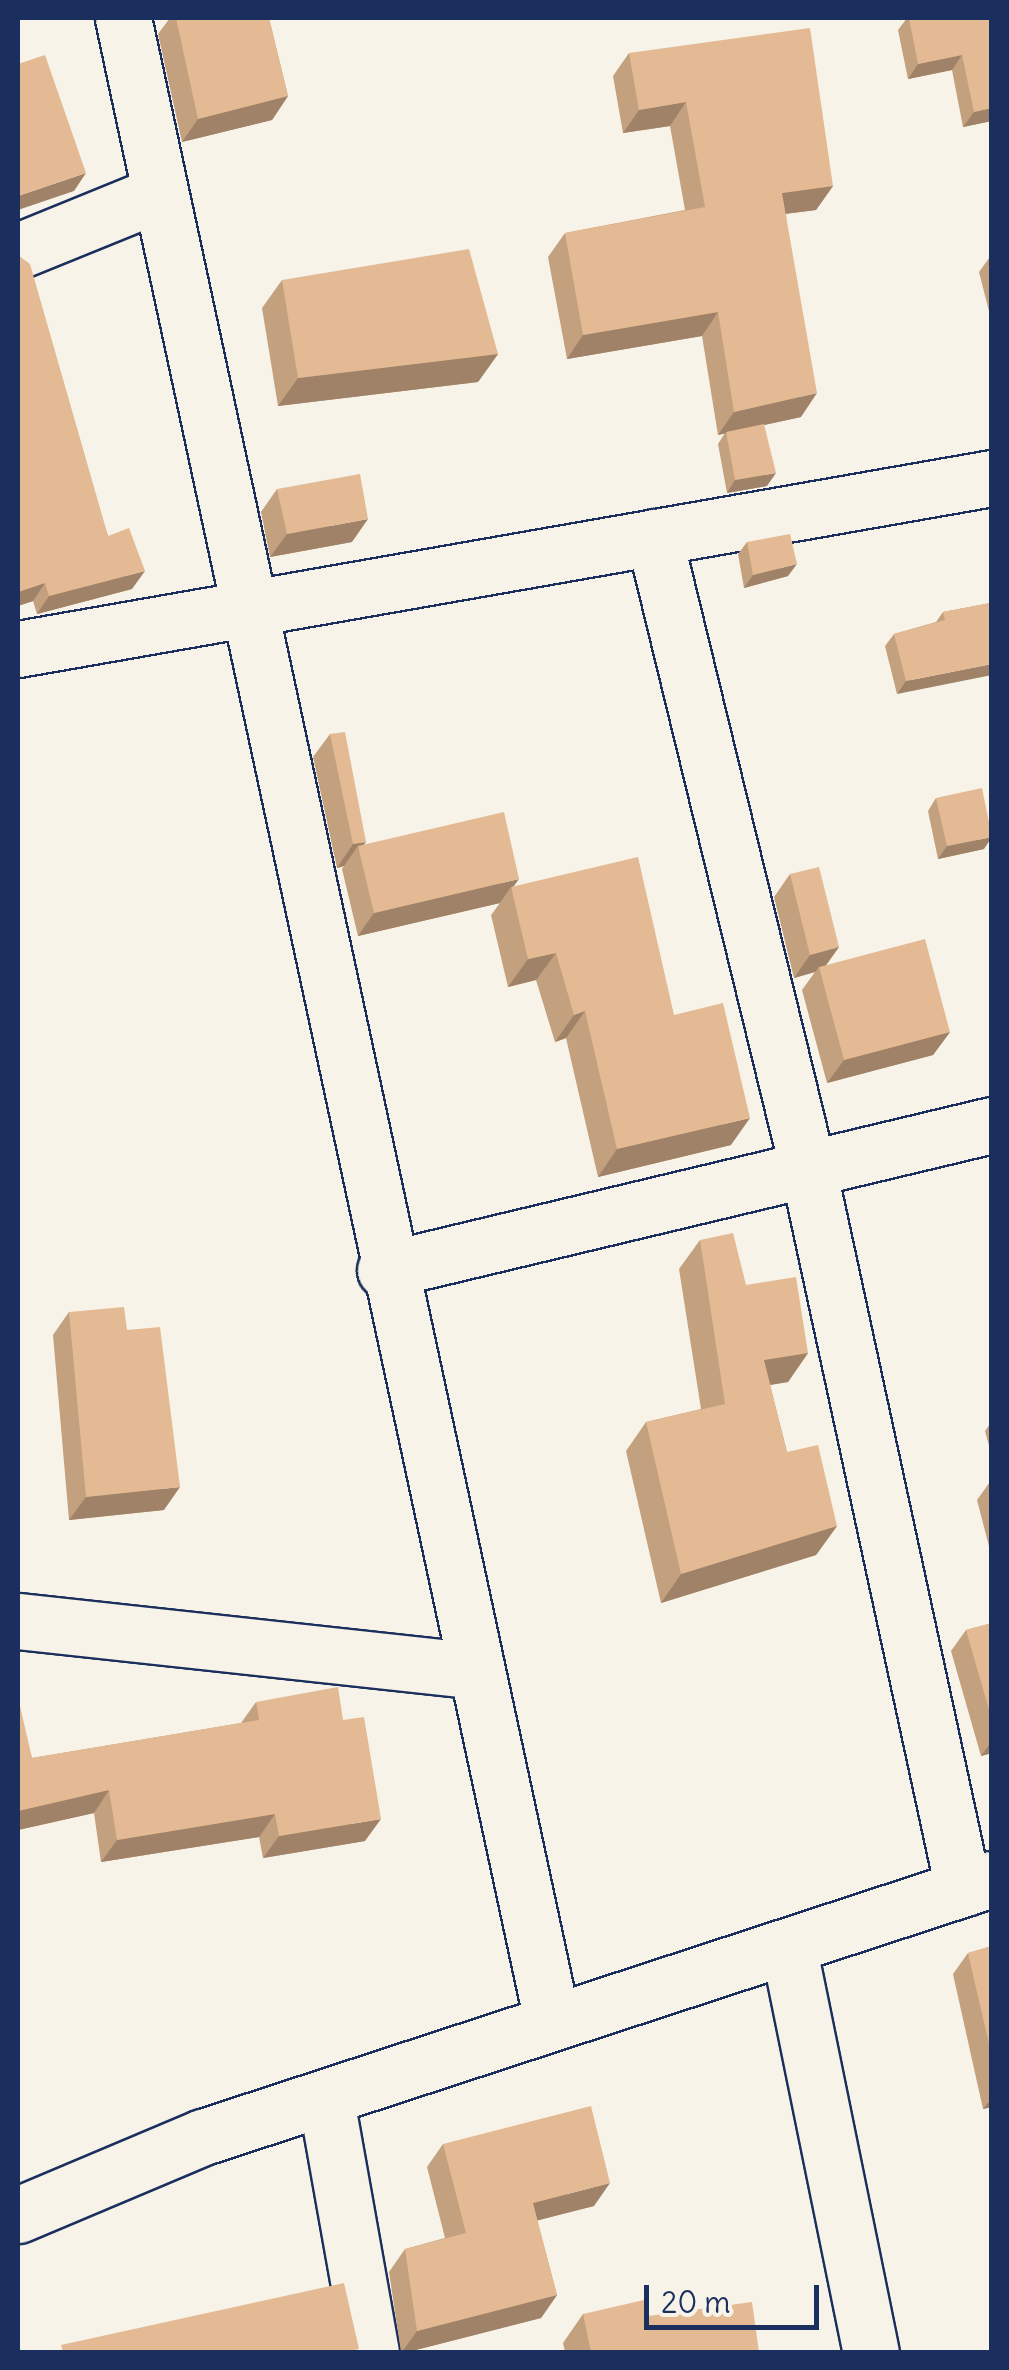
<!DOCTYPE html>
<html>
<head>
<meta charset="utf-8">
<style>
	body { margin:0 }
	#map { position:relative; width:1009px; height:2370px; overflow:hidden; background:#f7f3e8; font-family:Delius,sans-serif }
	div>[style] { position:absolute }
	.roads { filter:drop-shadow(2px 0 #1b2f5e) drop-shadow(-2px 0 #1b2f5e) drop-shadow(0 2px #1b2f5e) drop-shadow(0 -2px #1b2f5e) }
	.minor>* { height:55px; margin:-27.5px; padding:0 27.5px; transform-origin:27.5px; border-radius:27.5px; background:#f7f3e8 }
	.tertiary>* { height:55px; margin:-27.5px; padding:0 27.5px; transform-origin:27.5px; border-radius:27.5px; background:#f7f3e8 }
	.wall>* { inset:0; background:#c3a07e }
	.shaded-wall>* { inset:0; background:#9f8267 }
	.building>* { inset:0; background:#e3ba93 }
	span { translate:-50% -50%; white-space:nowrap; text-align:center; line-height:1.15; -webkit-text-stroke:8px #f7f3e8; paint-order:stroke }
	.frame { position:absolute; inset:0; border:20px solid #1b2f5e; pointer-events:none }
	.scale { position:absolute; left:644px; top:2285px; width:175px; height:45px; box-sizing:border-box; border:5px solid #1b2f5e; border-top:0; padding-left:12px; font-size:30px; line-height:35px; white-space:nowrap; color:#1b2f5e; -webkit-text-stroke:8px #f7f3e8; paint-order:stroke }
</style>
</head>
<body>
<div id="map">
	<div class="roads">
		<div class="minor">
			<div style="left:123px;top:18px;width:2048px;rotate:77.91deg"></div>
			<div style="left:18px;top:251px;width:149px;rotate:-22.1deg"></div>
			<div style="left:654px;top:537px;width:650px;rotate:76.31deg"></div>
			<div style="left:808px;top:1169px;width:736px;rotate:77.83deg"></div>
			<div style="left:18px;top:649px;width:989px;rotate:-9.96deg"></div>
			<div style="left:385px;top:1270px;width:624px;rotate:-13.44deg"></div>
			<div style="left:18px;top:1621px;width:456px;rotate:6.2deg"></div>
			<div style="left:789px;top:1950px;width:410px;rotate:78.5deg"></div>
			<div style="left:326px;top:2100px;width:256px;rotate:79.9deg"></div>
		</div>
		<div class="tertiary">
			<div style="left:18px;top:2215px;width:201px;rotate:-22.9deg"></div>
			<div style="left:203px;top:2137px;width:830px;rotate:-18.11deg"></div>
		</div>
	</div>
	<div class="wall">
		<div style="clip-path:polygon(170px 18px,269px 18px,288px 96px,272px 120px,182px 142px,158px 34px)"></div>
		<div style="clip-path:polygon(907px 18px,992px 18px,992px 121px,963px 127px,952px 70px,908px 79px,898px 30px)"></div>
		<div style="clip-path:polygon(629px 53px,833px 186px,816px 210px,786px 214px,801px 417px,764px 425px,767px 486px,727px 493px,718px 444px,725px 433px,718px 435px,702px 336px,567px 359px,548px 257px,565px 233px,685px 210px,670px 126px,623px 133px,613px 76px)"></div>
		<div style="clip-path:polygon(992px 254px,992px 314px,990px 315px,979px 272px)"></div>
		<div style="clip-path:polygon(18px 255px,108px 536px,132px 589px,37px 614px,33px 601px,18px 606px)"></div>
		<div style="clip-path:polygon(282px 280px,498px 354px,478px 382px,278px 406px,262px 308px)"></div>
		<div style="clip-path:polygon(277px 489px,352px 542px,270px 557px,261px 512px)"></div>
		<div style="clip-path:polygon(747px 542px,788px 576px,744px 588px,738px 554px)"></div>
		<div style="clip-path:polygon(990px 603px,897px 694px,885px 646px,894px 634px,936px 622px,943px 612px)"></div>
		<div style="clip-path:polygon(330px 734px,364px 845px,514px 887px,674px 1015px,731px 1145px,598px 1177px,566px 1038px,555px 1042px,536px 980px,508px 987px,491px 915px,500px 903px,358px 936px,342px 869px,344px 866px,337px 868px,313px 757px)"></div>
		<div style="clip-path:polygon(936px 798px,984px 849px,938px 859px,928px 811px)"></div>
		<div style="clip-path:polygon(790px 874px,839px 947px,826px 965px,950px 1032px,933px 1055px,827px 1083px,802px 990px,815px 972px,794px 978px,774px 897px)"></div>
		<div style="clip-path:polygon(700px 1240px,746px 1285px,808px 1353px,788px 1382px,770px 1385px,787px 1452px,837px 1526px,816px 1555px,661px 1603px,626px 1451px,646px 1422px,701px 1409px,679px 1269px)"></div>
		<div style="clip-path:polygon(69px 1312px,127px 1330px,164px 1510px,69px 1520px,53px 1335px)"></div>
		<div style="clip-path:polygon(992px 1421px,992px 1457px,985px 1431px)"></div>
		<div style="clip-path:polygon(992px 1479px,992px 1558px,977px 1500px)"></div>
		<div style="clip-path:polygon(992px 1623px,992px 1753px,981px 1756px,951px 1651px,966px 1630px)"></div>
		<div style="clip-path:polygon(256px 1702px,365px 1841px,263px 1858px,259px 1837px,101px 1862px,94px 1813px,18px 1830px,18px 1707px,32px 1758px,241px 1723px)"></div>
		<div style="clip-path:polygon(992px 1946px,992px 2107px,983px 2109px,953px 1974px,968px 1953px)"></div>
		<div style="clip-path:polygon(443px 2144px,594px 2206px,537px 2220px,557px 2295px,541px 2318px,408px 2352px,401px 2352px,389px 2272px,405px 2249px,445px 2238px,427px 2167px)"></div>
		<div style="clip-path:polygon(583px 2314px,648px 2316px,759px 2352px,565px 2352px,563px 2343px)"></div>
	</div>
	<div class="shaded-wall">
		<div style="clip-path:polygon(962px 55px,952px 70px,908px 79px,918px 64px)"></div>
		<div style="clip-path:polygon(288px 96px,272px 120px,182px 142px,198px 119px)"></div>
		<div style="clip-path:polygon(686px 102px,670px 126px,623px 133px,639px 110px)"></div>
		<div style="clip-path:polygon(992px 108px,992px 121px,963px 127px,974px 112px)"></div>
		<div style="clip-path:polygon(86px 173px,74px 191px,18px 210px,18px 196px)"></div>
		<div style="clip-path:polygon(833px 186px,816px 210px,766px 216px,782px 193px)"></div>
		<div style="clip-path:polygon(718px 312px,702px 336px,567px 359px,583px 335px)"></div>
		<div style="clip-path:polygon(498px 354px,478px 382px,278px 406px,298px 378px)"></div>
		<div style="clip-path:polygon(817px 393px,801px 417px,718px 435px,734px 412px)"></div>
		<div style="clip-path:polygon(776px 473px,767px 486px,727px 493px,735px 480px)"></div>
		<div style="clip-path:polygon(368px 519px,352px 542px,270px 557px,287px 534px)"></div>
		<div style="clip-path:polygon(797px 564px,788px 576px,744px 588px,753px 575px)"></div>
		<div style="clip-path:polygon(145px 571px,132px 589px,37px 614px,49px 596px)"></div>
		<div style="clip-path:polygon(45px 583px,33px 601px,18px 606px,18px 592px)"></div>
		<div style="clip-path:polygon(992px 664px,992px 675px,897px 694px,906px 681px)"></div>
		<div style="clip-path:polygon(992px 837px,984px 849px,938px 859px,947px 846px)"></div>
		<div style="clip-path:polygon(366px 842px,359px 851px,358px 846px,344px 866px,337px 868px,353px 844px)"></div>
		<div style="clip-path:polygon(519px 879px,511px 890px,511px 887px,500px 903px,358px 936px,374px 913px)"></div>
		<div style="clip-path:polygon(839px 947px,822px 971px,819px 967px,815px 972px,794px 978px,810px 955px)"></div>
		<div style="clip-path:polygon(556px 953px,536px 980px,508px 987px,528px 959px)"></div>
		<div style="clip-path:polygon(585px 1011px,566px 1038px,555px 1042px,574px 1015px)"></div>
		<div style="clip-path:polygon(950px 1032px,933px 1055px,827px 1083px,844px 1060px)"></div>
		<div style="clip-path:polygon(750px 1118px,731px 1145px,598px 1177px,617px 1149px)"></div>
		<div style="clip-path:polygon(808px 1353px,788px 1382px,744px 1389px,764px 1360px)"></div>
		<div style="clip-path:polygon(180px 1487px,164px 1510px,69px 1520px,86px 1497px)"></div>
		<div style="clip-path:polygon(837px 1526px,816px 1555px,661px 1603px,681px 1574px)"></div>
		<div style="clip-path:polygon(992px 1741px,992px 1753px,981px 1756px)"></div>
		<div style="clip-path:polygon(109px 1790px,94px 1813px,18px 1830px,18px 1811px)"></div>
		<div style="clip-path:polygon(275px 1814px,259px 1837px,101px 1862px,117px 1840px)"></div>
		<div style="clip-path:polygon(381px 1819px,365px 1841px,263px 1858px,279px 1836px)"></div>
		<div style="clip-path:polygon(992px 2098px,992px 2107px,983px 2109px)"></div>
		<div style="clip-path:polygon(610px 2183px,594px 2206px,516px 2226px,533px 2203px)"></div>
		<div style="clip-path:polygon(557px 2295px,541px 2318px,408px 2352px,402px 2352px,417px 2331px)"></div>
	</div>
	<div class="building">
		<div style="clip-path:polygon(176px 18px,269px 18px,288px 96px,198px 119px)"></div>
		<div style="clip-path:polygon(909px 18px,992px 18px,992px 108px,974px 112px,962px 55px,918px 64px)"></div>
		<div style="clip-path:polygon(810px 28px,833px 186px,782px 193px,817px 393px,734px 412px,718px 312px,583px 335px,565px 233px,705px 207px,686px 102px,639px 110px,629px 53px)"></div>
		<div style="clip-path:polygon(45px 55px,86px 173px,18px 196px,18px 64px)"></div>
		<div style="clip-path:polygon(469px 249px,498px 354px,298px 378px,282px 280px)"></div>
		<div style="clip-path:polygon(18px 255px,30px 264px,108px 536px,129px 528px,145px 571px,49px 596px,45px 583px,18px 592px)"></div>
		<div style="clip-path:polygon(764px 424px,776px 473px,735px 480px,726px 432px)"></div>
		<div style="clip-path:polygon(360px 474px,368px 519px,287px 534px,277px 489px)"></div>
		<div style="clip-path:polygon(790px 534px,797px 564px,753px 575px,747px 542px)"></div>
		<div style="clip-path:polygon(990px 603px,992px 612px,992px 664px,906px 681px,894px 634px,945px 620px,943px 612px)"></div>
		<div style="clip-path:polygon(345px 732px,366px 842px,353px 844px,330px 734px)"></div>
		<div style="clip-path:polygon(982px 788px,992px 837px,947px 846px,936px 798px)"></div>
		<div style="clip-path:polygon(504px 812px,519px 879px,374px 913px,358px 846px)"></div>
		<div style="clip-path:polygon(638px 857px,674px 1015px,723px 1003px,750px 1118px,617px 1149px,585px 1011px,574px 1015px,556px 953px,528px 959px,511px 887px)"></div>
		<div style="clip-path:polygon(819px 867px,839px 947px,810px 955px,790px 874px)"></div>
		<div style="clip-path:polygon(925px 939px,950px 1032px,844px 1060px,819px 967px)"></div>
		<div style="clip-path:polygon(733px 1233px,746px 1285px,796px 1277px,808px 1353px,764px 1360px,787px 1452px,818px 1445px,837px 1526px,681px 1574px,646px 1422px,725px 1404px,700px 1240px)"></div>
		<div style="clip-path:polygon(124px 1307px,127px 1330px,160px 1327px,180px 1487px,86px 1497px,69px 1312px)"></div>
		<div style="clip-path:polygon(992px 1623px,992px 1720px,966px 1630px)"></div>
		<div style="clip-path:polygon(338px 1687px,343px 1720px,364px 1717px,381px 1819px,279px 1836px,275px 1814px,117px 1840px,109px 1790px,18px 1811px,18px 1707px,20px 1706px,32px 1758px,259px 1720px,256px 1702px)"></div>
		<div style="clip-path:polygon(992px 1946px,992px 2057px,968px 1953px)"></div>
		<div style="clip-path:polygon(591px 2106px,610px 2183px,533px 2203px,557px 2295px,417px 2331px,405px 2249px,466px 2233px,443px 2144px)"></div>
		<div style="clip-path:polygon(344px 2283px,359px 2349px,347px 2352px,63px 2352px,61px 2345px)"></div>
		<div style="clip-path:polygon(644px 2300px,648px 2316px,752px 2302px,759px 2352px,591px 2352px,583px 2314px)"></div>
	</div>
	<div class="frame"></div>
	<div class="scale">20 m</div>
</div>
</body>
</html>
